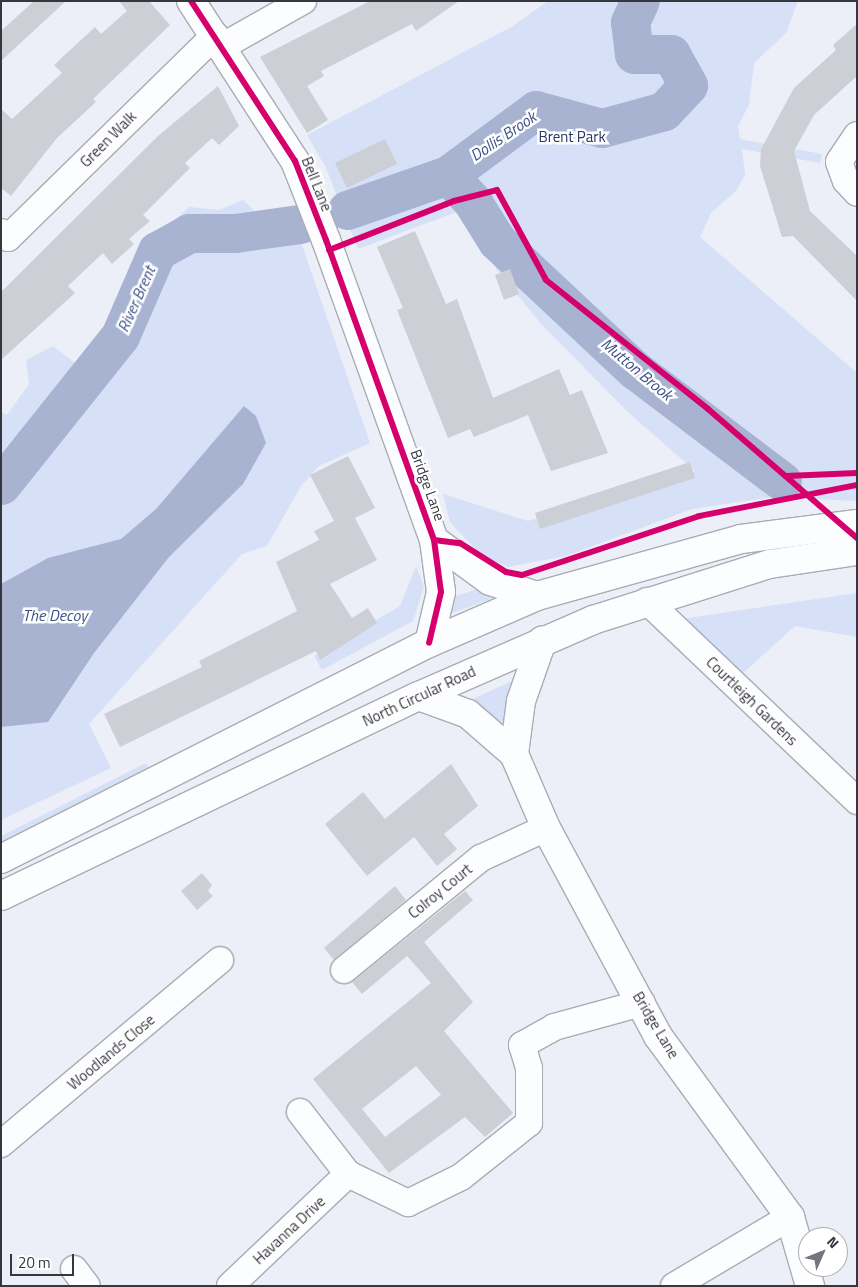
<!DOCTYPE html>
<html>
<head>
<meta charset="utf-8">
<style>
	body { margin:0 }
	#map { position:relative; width:858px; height:1287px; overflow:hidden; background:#eceff7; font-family:"Titillium Web",sans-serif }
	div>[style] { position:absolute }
	.green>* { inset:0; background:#d6e0f7 }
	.water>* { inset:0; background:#a7b3d1 }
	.river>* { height:39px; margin:-19.5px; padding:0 19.5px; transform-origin:19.5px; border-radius:19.5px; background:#a7b3d1 }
	.building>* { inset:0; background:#cccfd5 }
	.roads { filter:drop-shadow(1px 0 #a9acb3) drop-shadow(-1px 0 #a9acb3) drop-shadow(0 1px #a9acb3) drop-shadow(0 -1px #a9acb3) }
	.street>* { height:26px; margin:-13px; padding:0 13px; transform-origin:13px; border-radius:13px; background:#fcfdfe }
	.secondary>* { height:28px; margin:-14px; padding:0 14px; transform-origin:14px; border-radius:14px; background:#fcfdfe }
	.highway>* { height:28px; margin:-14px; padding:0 14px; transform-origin:14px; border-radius:14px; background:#fcfdfe }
	.cycleway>* { height:6px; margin:-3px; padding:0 3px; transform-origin:3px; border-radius:3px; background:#d6006c }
	span { translate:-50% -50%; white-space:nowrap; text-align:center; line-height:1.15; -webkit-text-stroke:5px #fff; paint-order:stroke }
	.park-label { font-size:15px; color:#243669 }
	.street-label { font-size:15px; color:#34373e }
	.water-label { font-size:16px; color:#3c5086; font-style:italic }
	.frame { position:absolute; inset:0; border:2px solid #34373e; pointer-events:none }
	.north { position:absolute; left:798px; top:1227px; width:50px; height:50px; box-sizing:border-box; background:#fff; border:1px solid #aeafb2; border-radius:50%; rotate:46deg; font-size:14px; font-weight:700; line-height:20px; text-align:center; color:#34373e }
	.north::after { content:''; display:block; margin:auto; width:18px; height:22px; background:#74777f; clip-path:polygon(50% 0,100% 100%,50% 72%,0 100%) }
	.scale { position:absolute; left:10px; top:1254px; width:64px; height:22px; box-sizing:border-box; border:2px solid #34373e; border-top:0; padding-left:6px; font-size:15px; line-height:18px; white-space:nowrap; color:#34373e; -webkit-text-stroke:4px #fff; paint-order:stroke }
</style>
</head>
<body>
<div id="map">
	<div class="green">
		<div style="clip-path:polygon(548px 1px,798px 1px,786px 33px,754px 63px,749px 105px,738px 126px,740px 139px,822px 154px,820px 163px,742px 149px,745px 175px,736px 191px,711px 213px,700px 237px,857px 373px,857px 501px,773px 497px,692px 509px,566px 556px,508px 567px,481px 555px,450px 522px,443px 494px,528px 521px,695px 471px,629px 413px,542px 325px,497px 270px,467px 208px,358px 249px,326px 168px,307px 135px,513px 26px)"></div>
		<div style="clip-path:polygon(243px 200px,261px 217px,289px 207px,370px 443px,319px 466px,301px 486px,267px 546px,242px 554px,89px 724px,111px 768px,1px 820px,1px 412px,7px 415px,29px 384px,26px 360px,53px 346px,80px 367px,110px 338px,152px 241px,189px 207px,219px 210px)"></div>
		<div style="clip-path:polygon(416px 566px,424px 587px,413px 621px,322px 670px,314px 656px,400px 606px)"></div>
		<div style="clip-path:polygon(484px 587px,491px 599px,444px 616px,447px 599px)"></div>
		<div style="clip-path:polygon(857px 593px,857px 637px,795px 626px,732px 683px,668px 621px)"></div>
		<div style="clip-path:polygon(518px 678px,508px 730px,462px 704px)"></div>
		<div style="clip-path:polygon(146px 763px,149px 769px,138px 775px,1px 842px,1px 836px)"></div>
	</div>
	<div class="water">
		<div style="clip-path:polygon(244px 406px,256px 416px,266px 443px,243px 484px,169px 557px,94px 653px,48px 722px,1px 727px,1px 584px,48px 558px,121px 539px,156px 509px)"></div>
	</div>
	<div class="river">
		<div style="left:448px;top:175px;width:35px;rotate:47deg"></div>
		<div style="left:472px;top:201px;width:47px;rotate:58deg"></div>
		<div style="left:497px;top:241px;width:189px;rotate:43.1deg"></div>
		<div style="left:635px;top:370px;width:184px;rotate:37.1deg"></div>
		<div style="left:347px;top:210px;width:107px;rotate:-19.1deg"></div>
		<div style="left:448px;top:175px;width:109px;rotate:-36.5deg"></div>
		<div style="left:536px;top:110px;width:68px;rotate:15.3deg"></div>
		<div style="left:602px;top:128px;width:64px;rotate:-15.3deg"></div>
		<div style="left:664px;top:111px;width:35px;rotate:-47deg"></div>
		<div style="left:688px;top:85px;width:35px;rotate:-119deg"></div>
		<div style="left:671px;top:54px;width:37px;rotate:180deg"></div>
		<div style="left:634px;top:54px;width:32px;rotate:-97deg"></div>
		<div style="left:630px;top:22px;width:23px;rotate:-65deg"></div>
		<div style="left:1px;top:485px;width:191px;rotate:-51.4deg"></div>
		<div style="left:120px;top:336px;width:93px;rotate:-66.5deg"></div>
		<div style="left:157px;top:251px;width:37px;rotate:-29deg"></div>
		<div style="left:189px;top:233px;width:46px"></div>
		<div style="left:235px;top:233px;width:66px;rotate:-7.9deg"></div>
	</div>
	<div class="building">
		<div style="clip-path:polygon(34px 1px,66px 1px,1px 61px,1px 31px)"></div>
		<div style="clip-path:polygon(119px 1px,149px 1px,170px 25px,93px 99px,96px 102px,57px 138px,11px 196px,1px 188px,1px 109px,12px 119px,62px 73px,54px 65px,95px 27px,101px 34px,127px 11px)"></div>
		<div style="clip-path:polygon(370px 1px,459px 1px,416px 31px,412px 24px,321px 71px,324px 76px,307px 86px,328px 120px,307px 133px,260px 57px)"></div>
		<div style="clip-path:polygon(857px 24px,857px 76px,814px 115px,794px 151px,810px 211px,857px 256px,857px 301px,793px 236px,782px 237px,760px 166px,761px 149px,794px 88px,836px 50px,833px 45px)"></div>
		<div style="clip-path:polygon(218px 86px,239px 126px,219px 145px,212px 138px,185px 163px,190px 168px,143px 215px,150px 221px,129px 239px,134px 244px,112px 264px,103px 253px,68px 286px,75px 293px,1px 360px,1px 292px,158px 136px)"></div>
		<div style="clip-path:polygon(385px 139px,397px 164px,347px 188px,335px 163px)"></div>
		<div style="clip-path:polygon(415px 231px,446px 304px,457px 299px,493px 398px,559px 369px,570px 395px,582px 390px,608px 453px,551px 471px,528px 415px,474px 437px,470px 429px,448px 438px,397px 310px,403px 308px,377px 247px)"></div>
		<div style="clip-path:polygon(510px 269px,519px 294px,504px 300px,495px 275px)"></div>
		<div style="clip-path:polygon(348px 456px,375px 508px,355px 518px,377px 560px,330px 584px,352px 618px,368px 608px,377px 623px,320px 660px,316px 651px,120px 747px,104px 714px,202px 667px,199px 661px,297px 611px,276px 562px,319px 540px,314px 531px,334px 521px,310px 475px)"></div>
		<div style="clip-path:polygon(690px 462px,695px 478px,540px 529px,535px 513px)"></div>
		<div style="clip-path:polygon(451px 764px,478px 806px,444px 834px,457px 849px,437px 866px,414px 837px,367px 876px,325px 824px,363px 792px,385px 819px)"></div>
		<div style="clip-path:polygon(202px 873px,212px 885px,208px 891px,213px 896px,197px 910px,181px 891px)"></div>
		<div style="clip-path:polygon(395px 886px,406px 900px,334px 960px,324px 948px)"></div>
		<div style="clip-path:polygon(evenodd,465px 891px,473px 900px,424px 942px,473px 1002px,444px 1031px,513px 1113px,485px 1137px,465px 1117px,389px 1173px,313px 1079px,431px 983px,407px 956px,362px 994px,352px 982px,465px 891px,416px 1066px,441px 1095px,385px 1137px,362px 1109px,416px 1066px)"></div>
	</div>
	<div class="roads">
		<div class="street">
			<div style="left:223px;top:46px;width:92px;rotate:-29.4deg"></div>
			<div style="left:857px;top:135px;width:32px;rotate:124deg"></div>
			<div style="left:839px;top:162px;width:20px;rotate:70deg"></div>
			<div style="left:846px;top:181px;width:16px;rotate:47deg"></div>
			<div style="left:1px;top:232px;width:9px;rotate:41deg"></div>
			<div style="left:8px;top:238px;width:290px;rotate:-44.4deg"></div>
			<div style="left:647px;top:601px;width:290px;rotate:43.6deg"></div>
			<div style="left:344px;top:970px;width:177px;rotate:-39.3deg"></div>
			<div style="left:481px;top:858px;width:72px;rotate:-24.8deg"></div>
			<div style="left:300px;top:1112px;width:78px;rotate:52.3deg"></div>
			<div style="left:1px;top:1144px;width:286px;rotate:-40deg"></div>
			<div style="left:74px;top:1269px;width:21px;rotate:53deg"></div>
			<div style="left:230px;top:1286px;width:163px;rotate:-43.5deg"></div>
			<div style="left:348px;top:1174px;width:67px;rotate:25.8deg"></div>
			<div style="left:408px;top:1203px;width:59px;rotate:-26.1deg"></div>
			<div style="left:461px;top:1177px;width:87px;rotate:-38.5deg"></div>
			<div style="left:529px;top:1123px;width:55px;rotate:-90deg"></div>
			<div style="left:529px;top:1068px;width:24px;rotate:-107deg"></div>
			<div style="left:522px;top:1045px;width:37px;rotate:-29deg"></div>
			<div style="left:554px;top:1027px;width:91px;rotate:-15.3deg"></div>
			<div style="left:674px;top:1286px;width:135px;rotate:-30.7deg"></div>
		</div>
		<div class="secondary">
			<div style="left:191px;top:1px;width:191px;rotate:57deg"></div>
			<div style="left:295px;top:161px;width:85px;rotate:68.6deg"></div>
			<div style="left:326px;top:240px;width:319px;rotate:70.2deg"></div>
			<div style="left:434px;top:540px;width:52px;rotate:82.3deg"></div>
			<div style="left:441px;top:592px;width:52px;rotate:103.2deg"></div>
			<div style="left:434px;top:540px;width:69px;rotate:36.2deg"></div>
			<div style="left:490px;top:581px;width:49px;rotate:17.7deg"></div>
			<div style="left:419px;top:696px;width:52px;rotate:20.2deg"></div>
			<div style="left:468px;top:714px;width:61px;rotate:41deg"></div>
			<div style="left:514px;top:754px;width:81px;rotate:66.6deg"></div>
			<div style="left:546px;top:828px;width:236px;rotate:61.7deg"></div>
			<div style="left:658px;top:1036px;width:224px;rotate:53.9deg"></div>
			<div style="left:790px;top:1217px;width:72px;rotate:73.8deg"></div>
			<div style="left:514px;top:754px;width:53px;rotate:-82.5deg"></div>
			<div style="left:521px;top:701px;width:64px;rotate:-70.7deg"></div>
		</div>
		<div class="highway">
			<div style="left:1px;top:859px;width:479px;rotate:-26.8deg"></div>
			<div style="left:429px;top:643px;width:118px;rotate:-23.5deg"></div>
			<div style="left:537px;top:596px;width:212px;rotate:-15.6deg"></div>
			<div style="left:741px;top:539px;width:117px;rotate:-7.4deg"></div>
			<div style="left:1px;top:896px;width:463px;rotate:-25.6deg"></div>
			<div style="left:419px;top:696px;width:190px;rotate:-23.6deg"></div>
			<div style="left:593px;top:620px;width:186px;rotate:-17.6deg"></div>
			<div style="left:770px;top:564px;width:88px;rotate:-8.5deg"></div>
		</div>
	</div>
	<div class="cycleway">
		<div style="left:191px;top:1px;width:191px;rotate:57deg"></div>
		<div style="left:295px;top:161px;width:85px;rotate:68.6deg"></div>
		<div style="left:326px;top:240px;width:319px;rotate:70.2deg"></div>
		<div style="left:434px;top:540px;width:52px;rotate:82.3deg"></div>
		<div style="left:441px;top:592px;width:52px;rotate:103.2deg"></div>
		<div style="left:329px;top:250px;width:134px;rotate:-21.4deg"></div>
		<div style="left:454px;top:201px;width:44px;rotate:-14.3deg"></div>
		<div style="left:497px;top:190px;width:102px;rotate:61.4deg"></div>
		<div style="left:546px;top:280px;width:207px;rotate:38.5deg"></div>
		<div style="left:708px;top:409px;width:197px;rotate:40.9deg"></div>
		<div style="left:786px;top:476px;width:71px;rotate:-2.4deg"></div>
		<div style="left:434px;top:540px;width:26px;rotate:7deg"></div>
		<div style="left:460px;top:543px;width:54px;rotate:32.2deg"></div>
		<div style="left:506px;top:572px;width:16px;rotate:11deg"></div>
		<div style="left:522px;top:575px;width:187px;rotate:-18.4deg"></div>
		<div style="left:699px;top:516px;width:161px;rotate:-11.1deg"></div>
	</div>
	<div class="park-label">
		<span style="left:572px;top:137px">Brent Park</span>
	</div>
	<div class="street-label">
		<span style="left:108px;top:139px;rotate:-45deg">Green Walk</span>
		<span style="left:317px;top:184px;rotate:68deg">Bell Lane</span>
		<span style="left:428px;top:485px;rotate:70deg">Bridge Lane</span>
		<span style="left:419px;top:696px;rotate:-25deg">North Circular Road</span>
		<span style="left:752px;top:701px;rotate:44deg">Courtleigh Gardens</span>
		<span style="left:440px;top:891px;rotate:-39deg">Colroy Court</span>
		<span style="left:656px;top:1025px;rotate:59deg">Bridge Lane</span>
		<span style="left:111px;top:1052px;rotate:-40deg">Woodlands Close</span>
		<span style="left:289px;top:1230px;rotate:-43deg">Havanna Drive</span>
	</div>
	<div class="water-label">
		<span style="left:503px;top:136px;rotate:-34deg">Dollis Brook</span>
		<span style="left:136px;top:299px;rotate:-66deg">River Brent</span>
		<span style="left:637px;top:369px;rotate:40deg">Mutton Brook</span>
		<span style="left:55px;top:615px">The Decoy</span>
	</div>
	<div class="frame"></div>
	<div class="north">N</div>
	<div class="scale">20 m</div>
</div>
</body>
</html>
